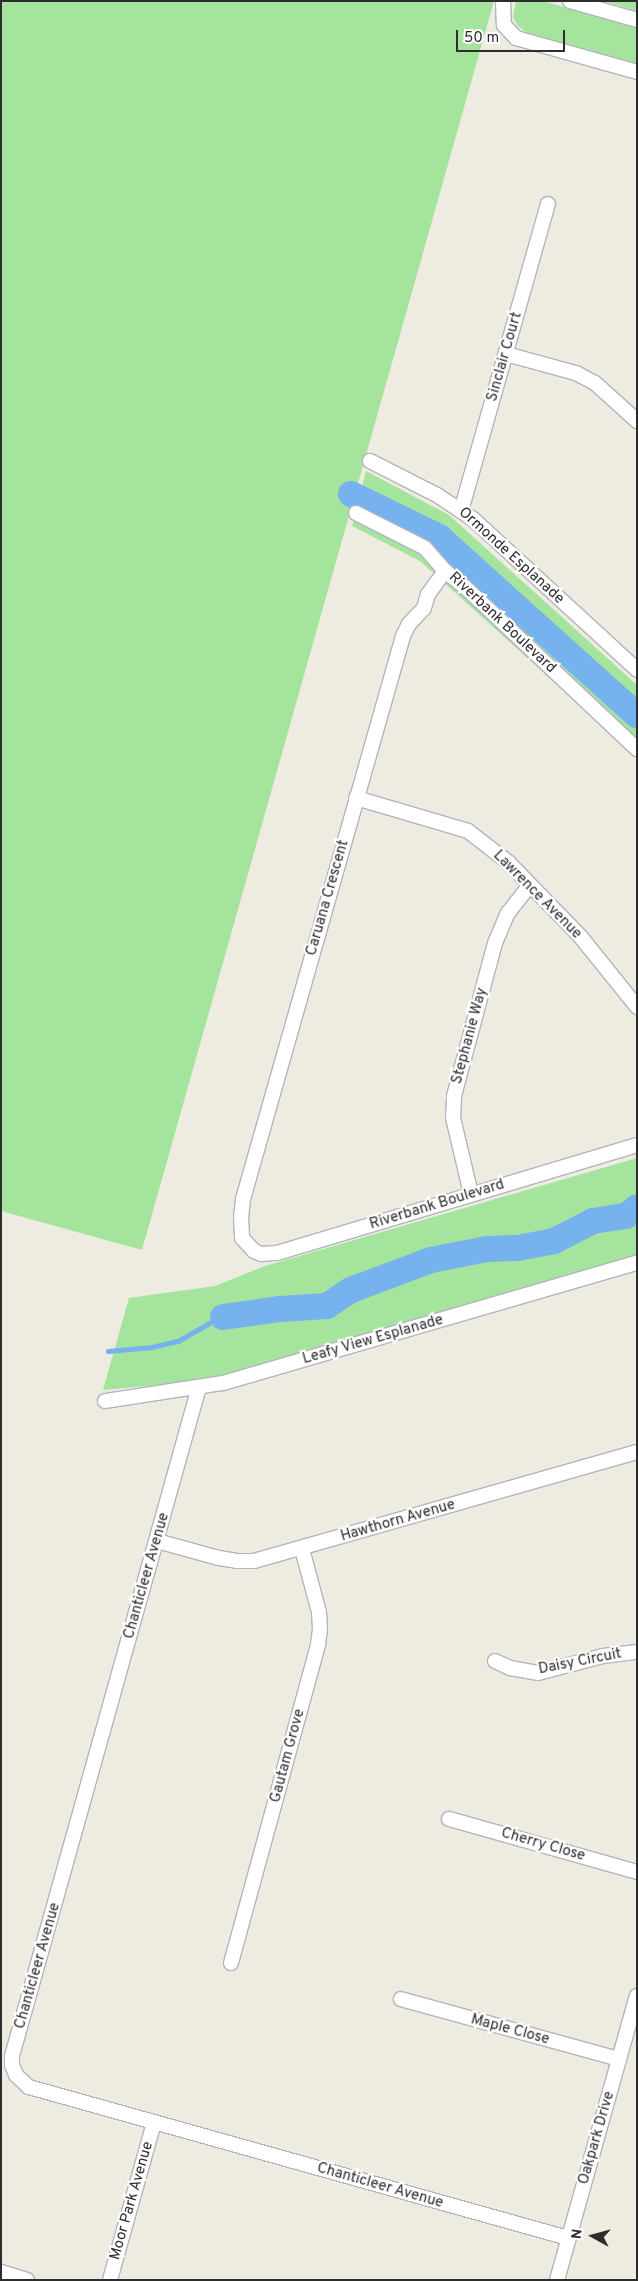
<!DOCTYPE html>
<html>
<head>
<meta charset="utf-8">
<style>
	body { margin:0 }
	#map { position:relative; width:638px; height:2281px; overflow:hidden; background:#eeebe0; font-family:Overpass,sans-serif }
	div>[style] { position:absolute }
	.green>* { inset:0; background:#a5e49d }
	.stream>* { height:4.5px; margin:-2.25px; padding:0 2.25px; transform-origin:2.25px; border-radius:2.25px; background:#75b2ee }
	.river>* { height:26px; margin:-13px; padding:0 13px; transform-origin:13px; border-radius:13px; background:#75b2ee }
	.roads { filter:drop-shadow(1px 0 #b4b3c0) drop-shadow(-1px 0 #b4b3c0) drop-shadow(0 1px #b4b3c0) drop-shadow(0 -1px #b4b3c0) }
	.minor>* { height:14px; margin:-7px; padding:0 7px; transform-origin:7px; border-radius:7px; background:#fff }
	span { translate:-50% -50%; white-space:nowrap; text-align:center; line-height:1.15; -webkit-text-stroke:4.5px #fff; paint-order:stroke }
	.street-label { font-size:15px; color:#2d2d2d }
	.frame { position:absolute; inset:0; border:2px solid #2d2d2d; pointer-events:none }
	.north { position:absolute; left:568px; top:2211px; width:50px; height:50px; -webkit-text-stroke:4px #fff; paint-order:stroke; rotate:277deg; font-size:14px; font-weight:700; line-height:20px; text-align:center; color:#2d2d2d }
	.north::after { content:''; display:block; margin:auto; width:18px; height:22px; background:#2d2d2d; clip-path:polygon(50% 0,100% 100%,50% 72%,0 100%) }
	.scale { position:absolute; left:456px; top:30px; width:109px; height:22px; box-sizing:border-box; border:2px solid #2d2d2d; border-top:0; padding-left:6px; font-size:15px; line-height:18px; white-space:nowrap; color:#2d2d2d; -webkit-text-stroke:4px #fff; paint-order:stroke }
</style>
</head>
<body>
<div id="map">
	<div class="green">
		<div style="clip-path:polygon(1px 1px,494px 1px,142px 1250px,1px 1211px)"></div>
		<div style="clip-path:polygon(516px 1px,543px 1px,637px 28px,637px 64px,527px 33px,518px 26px,513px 17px)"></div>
		<div style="clip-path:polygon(603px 1px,637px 1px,637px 11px)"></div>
		<div style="clip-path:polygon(366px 471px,449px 515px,637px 685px,637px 757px,420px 561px,352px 526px)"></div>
		<div style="clip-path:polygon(637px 1158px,637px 1258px,216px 1380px,103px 1390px,129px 1298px,215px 1286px,265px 1266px)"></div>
	</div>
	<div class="stream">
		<div style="left:108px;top:1351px;width:44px;rotate:-5.2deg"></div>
		<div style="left:152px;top:1347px;width:27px;rotate:-13deg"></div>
		<div style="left:178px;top:1341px;width:36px;rotate:-30deg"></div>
	</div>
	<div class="river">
		<div style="left:351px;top:494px;width:98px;rotate:26deg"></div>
		<div style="left:439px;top:537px;width:266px;rotate:42deg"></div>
		<div style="left:223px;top:1317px;width:58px;rotate:-8deg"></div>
		<div style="left:280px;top:1309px;width:47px;rotate:-3.7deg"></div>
		<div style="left:327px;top:1306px;width:29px;rotate:-34deg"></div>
		<div style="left:351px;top:1290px;width:85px;rotate:-20.6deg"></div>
		<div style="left:431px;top:1260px;width:57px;rotate:-11.1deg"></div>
		<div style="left:487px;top:1249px;width:31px;rotate:-2deg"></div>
		<div style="left:518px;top:1248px;width:37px;rotate:-11deg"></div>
		<div style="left:554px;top:1241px;width:44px;rotate:-27.1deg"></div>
		<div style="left:593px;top:1221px;width:33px;rotate:-9deg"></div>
		<div style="left:626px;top:1216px;width:14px;rotate:-39deg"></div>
	</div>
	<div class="roads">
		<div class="minor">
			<div style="left:503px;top:1px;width:24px;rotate:88deg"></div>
			<div style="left:504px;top:25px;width:18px;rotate:47deg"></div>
			<div style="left:516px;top:38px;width:126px;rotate:15.7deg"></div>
			<div style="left:570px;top:1px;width:70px;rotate:15.8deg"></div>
			<div style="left:506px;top:354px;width:73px;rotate:15.2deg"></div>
			<div style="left:576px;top:373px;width:21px;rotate:28deg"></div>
			<div style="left:595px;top:383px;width:57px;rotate:42.1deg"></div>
			<div style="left:370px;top:461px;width:75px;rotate:26.9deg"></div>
			<div style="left:437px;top:495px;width:43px;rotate:33.7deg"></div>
			<div style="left:473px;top:519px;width:223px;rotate:42.6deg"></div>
			<div style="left:461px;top:511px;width:319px;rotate:-74.2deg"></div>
			<div style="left:356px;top:513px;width:77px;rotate:26.9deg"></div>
			<div style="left:425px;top:548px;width:30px;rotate:49deg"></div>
			<div style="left:445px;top:571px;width:26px;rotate:39deg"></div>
			<div style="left:465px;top:587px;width:236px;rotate:43.3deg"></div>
			<div style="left:445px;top:571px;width:29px;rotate:126deg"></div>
			<div style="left:428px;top:594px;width:15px;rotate:106deg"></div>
			<div style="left:424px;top:608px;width:22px;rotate:133deg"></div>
			<div style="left:409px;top:624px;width:13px;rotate:117deg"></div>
			<div style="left:403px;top:636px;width:585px;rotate:105.86deg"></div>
			<div style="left:243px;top:1199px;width:18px;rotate:96deg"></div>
			<div style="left:241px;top:1217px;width:21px;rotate:87deg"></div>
			<div style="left:242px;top:1238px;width:18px;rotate:47deg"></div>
			<div style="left:254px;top:1251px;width:8px;rotate:23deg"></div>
			<div style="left:261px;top:1254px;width:16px;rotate:-4deg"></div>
			<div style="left:277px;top:1253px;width:376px;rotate:-16.7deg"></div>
			<div style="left:356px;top:798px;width:117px;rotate:16.4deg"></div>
			<div style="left:468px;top:831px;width:51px;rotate:37.8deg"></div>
			<div style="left:508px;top:862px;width:103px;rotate:45.8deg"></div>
			<div style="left:580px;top:936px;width:91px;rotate:51.2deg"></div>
			<div style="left:471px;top:1194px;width:78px;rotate:-103.3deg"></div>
			<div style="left:453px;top:1118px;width:22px;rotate:-87deg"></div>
			<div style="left:454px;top:1096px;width:158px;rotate:-75deg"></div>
			<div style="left:495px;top:943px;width:33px;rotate:-67deg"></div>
			<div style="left:508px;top:913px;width:34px;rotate:-52deg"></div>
			<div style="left:199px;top:1387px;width:695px;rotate:105.62deg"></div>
			<div style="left:12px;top:2056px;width:9px;rotate:90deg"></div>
			<div style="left:12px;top:2065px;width:11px;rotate:68deg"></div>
			<div style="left:16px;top:2075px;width:18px;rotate:43deg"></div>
			<div style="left:29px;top:2087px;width:560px;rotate:15.65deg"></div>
			<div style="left:105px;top:1401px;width:119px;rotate:-8.7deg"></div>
			<div style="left:223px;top:1383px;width:431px;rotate:-16.2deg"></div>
			<div style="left:157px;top:1541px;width:64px;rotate:15.3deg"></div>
			<div style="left:219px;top:1558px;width:18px;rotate:9deg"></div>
			<div style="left:237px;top:1561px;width:17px"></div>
			<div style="left:254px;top:1561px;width:398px;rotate:-15.9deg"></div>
			<div style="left:495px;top:1661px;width:17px;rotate:25deg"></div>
			<div style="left:510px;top:1668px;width:28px;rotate:10deg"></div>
			<div style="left:538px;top:1673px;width:67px;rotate:-14.7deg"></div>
			<div style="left:603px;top:1656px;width:34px;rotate:-7deg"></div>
			<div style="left:449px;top:1819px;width:195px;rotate:15.7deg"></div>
			<div style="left:231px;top:1963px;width:331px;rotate:-74.7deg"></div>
			<div style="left:318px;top:1644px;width:14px;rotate:-82deg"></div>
			<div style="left:320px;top:1630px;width:18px;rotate:-93deg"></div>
			<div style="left:319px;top:1612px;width:65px;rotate:-105.1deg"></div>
			<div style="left:401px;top:1999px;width:226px;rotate:15.4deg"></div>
			<div style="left:1px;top:2272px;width:27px;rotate:17deg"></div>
			<div style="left:110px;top:2280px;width:164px;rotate:-74.4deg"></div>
			<div style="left:557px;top:2280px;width:295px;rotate:-74.3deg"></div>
		</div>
	</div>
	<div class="street-label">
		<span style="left:505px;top:357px;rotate:-74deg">Sinclair Court</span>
		<span style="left:511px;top:556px;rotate:42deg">Ormonde Esplanade</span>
		<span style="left:502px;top:623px;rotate:43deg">Riverbank Boulevard</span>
		<span style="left:537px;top:895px;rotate:45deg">Lawrence Avenue</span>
		<span style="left:328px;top:898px;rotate:-74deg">Caruana Crescent</span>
		<span style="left:470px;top:1036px;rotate:-75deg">Stephanie Way</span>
		<span style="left:437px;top:1205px;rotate:-17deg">Riverbank Boulevard</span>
		<span style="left:373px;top:1340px;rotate:-16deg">Leafy View Esplanade</span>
		<span style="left:398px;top:1521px;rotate:-16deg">Hawthorn Avenue</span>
		<span style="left:147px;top:1576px;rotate:-74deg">Chanticleer Avenue</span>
		<span style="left:580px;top:1662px;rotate:-11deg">Daisy Circuit</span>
		<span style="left:288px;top:1756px;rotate:-75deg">Gautam Grove</span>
		<span style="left:543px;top:1845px;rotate:16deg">Cherry Close</span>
		<span style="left:38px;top:1966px;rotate:-74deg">Chanticleer Avenue</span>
		<span style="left:510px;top:2030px;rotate:15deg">Maple Close</span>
		<span style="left:597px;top:2138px;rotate:-74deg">Oakpark Drive</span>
		<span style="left:380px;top:2186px;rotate:16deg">Chanticleer Avenue</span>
		<span style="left:132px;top:2201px;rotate:-74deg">Moor Park Avenue</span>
	</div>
	<div class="frame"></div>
	<div class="north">N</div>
	<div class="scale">50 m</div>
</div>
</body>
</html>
